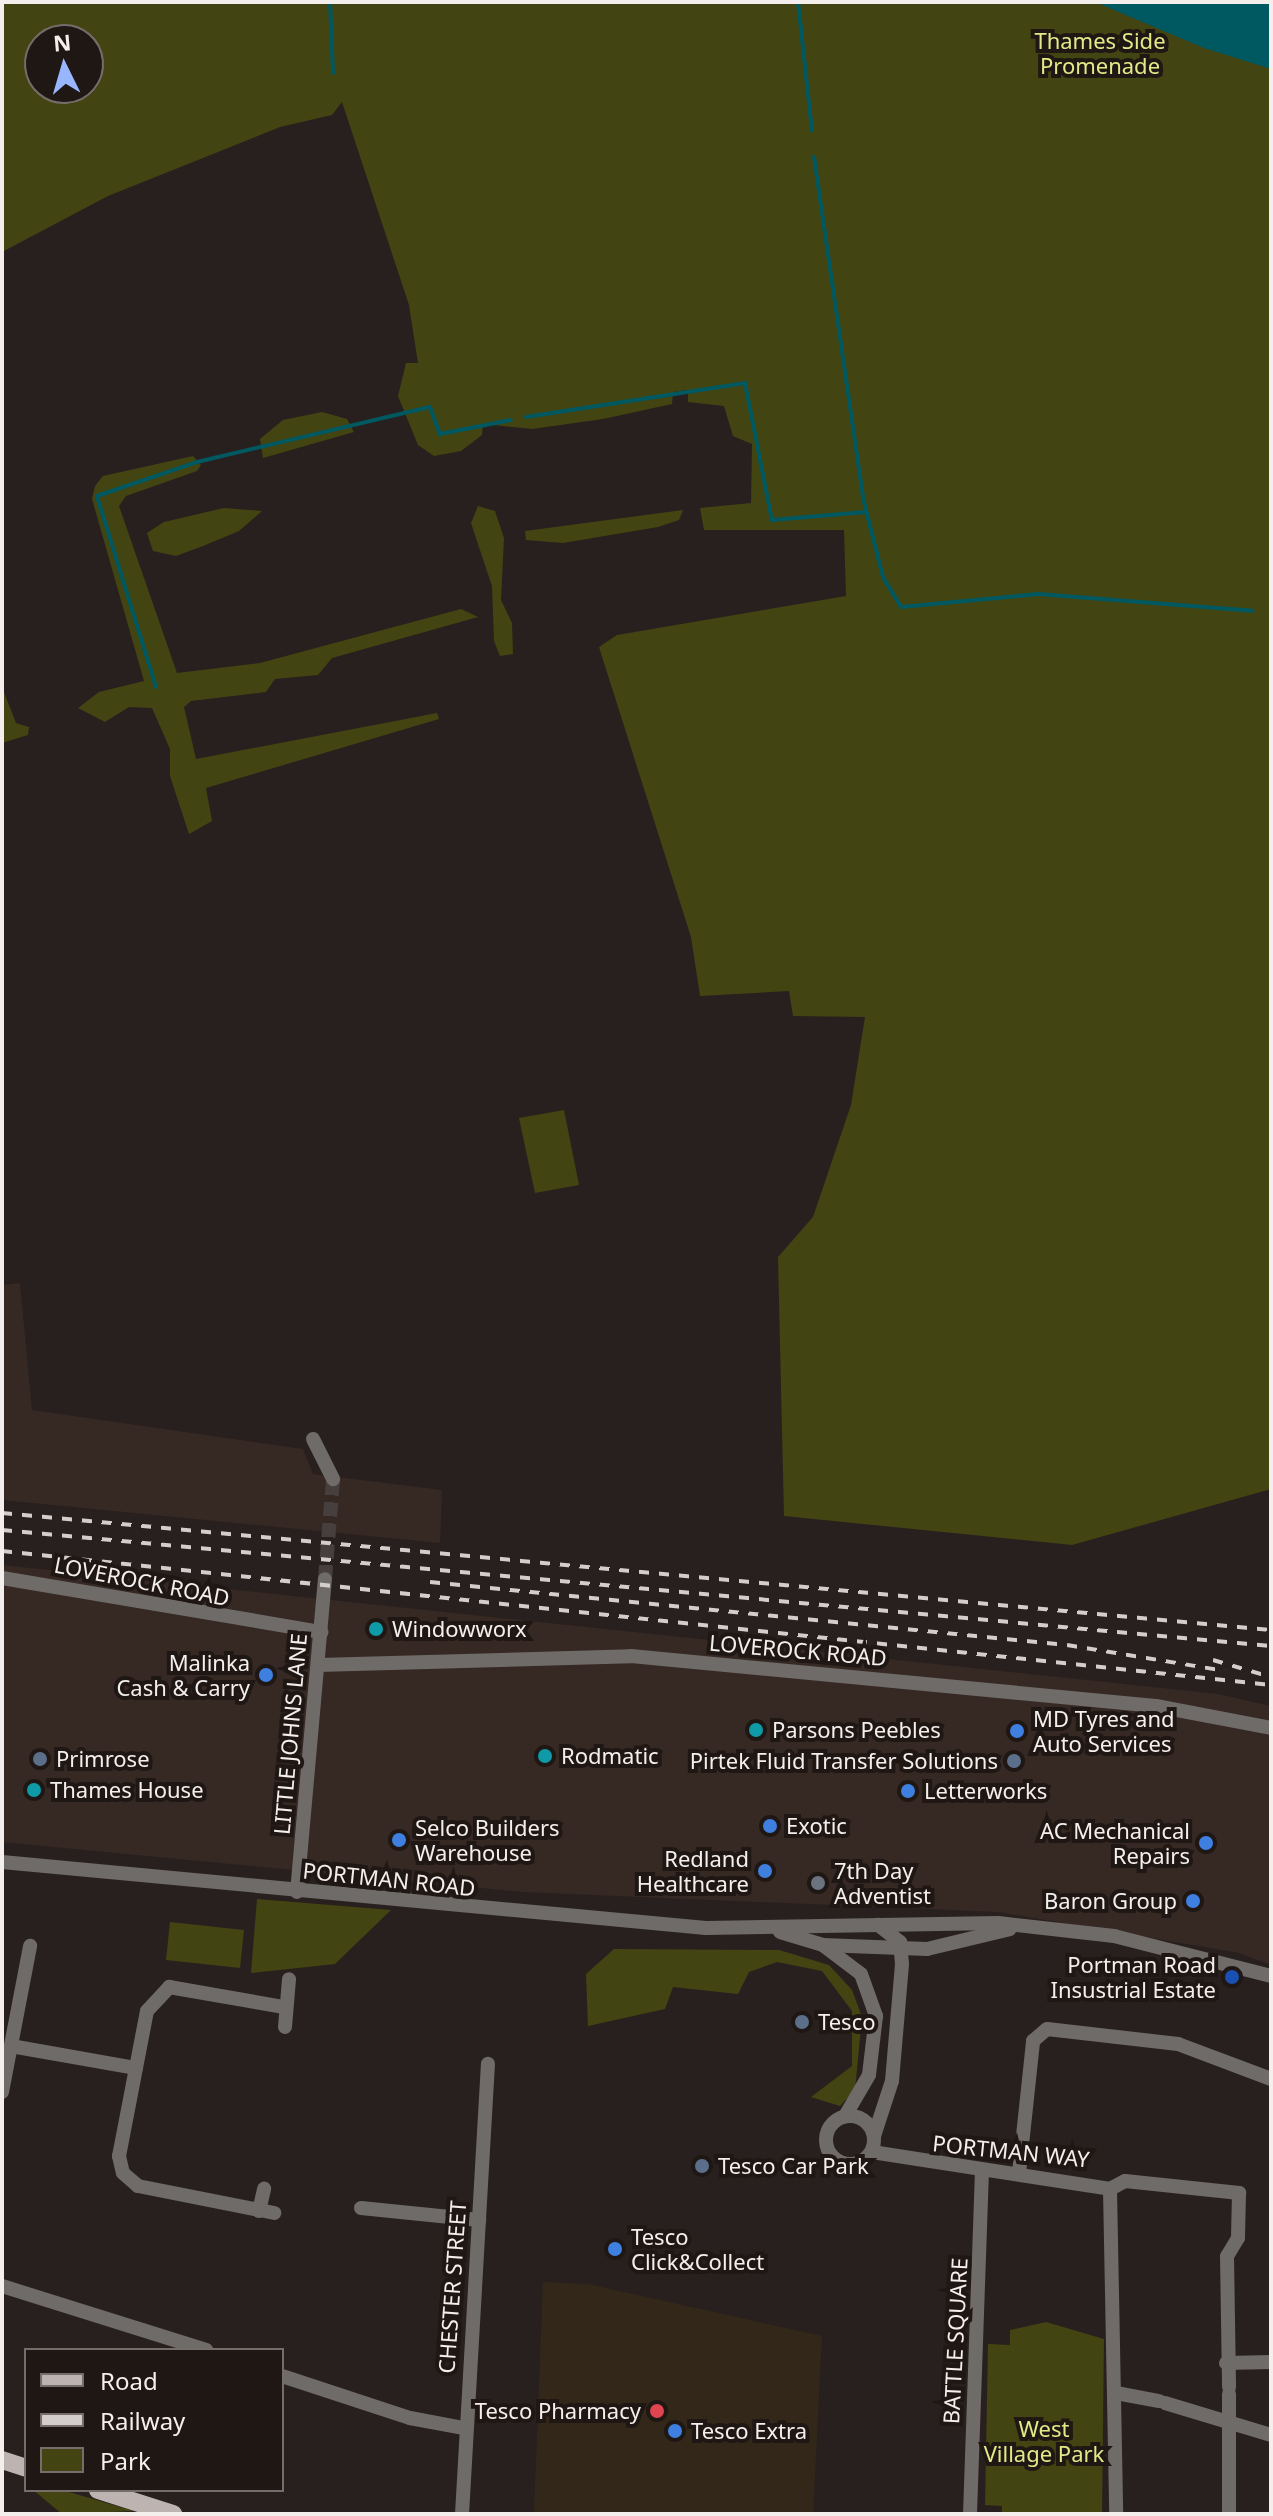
<!DOCTYPE html>
<html>
<head>
<meta charset="utf-8">
<style>
	body { margin:0 }
	#map { position:relative; width:1273px; height:2516px; overflow:hidden; background:#28201e; font-family:"Noto Sans",sans-serif }
	div>[style] { position:absolute }
	.commercial>* { inset:0; background:#332719 }
	.built>* { inset:0; background:#362823 }
	.green>* { inset:0; background:#424412 }
	.water>* { inset:0; background:#005861 }
	.stream>* { height:4px; margin:-2px; padding:0 2px; transform-origin:2px; border-radius:2px; background:#005861 }
	.minor-tunnel>* { height:14px; margin-top:-7px; transform-origin:0; background:repeating-linear-gradient(90deg,#473f3d 0 14px,transparent 0 21px) }
	.minor>* { height:14px; margin:-7px; padding:0 7px; transform-origin:7px; border-radius:7px; background:#6f6b69 }
	.minor>.ring { margin:-7px; padding:0; box-sizing:content-box; background:none; border:14px solid #6f6b69; border-radius:50% }
	.major>* { height:18px; margin:-9px; padding:0 9px; transform-origin:9px; border-radius:9px; background:#bdb4b1 }
	.rail>* { height:4px; margin-top:-2px; transform-origin:0; background:repeating-linear-gradient(90deg,#d3cecc 0 10px,transparent 0 20px) }
	.dots>* { width:22px; height:22px; translate:-50% -50%; box-sizing:border-box; border:4px solid #1f1714; border-radius:50% }
	span { translate:-50% -50%; white-space:nowrap; text-align:center; line-height:1.15; -webkit-text-stroke:8px #1f1714; paint-order:stroke }
	.park-label { font-size:22px; color:#e3e987 }
	.street-label { font-size:22px; color:#f4efed }
	.poi-label { font-size:22px; color:#f4efed }
	.left { translate:0 -50%; text-align:left }
	.right { translate:-100% -50%; text-align:right }
	.frame { position:absolute; inset:0; border:4px solid #f4efed; pointer-events:none }
	.legend { position:absolute; left:24px; top:2348px; width:260px; height:144px; box-sizing:border-box; background:#1f1714; border:2px solid #746d6b; margin:0; padding:10px 14px; list-style:none; font-size:24px; color:#f4efed }
	.legend li { display:flex; align-items:center; gap:16px; height:40px }
	.legend b { width:40px; border:2px solid #746d6b }
	.north { position:absolute; left:24px; top:24px; width:80px; height:80px; box-sizing:border-box; background:#1f1714; border:2px solid #746d6b; border-radius:50%; rotate:355deg; font-size:22px; font-weight:700; line-height:32px; text-align:center; color:#f4efed }
	.north::after { content:''; display:block; margin:auto; width:28px; height:36px; background:#98b6fd; clip-path:polygon(50% 0,100% 100%,50% 72%,0 100%) }
</style>
</head>
<body>
<div id="map">
	<div class="commercial">
		<div style="clip-path:polygon(543px 2282px,588px 2284px,822px 2336px,813px 2514px,534px 2514px)"></div>
	</div>
	<div class="built">
		<div style="clip-path:polygon(20px 1283px,32px 1410px,303px 1449px,313px 1474px,442px 1490px,440px 1543px,2px 1500px,2px 1285px)"></div>
		<div style="clip-path:polygon(2px 1565px,1218px 1694px,1271px 1706px,1271px 1965px,1239px 1953px,998px 1912px,523px 1892px,2px 1842px)"></div>
	</div>
	<div class="green">
		<div style="clip-path:polygon(evenodd,2px 2px,1095px 2px,1271px 69px,1271px 1489px,1072px 1545px,784px 1516px,778px 1257px,813px 1217px,851px 1105px,865px 1017px,793px 1016px,789px 991px,700px 996px,691px 937px,599px 647px,617px 635px,846px 596px,844px 530px,704px 530px,700px 508px,751px 503px,752px 444px,733px 436px,724px 406px,688px 402px,688px 390px,673px 392px,672px 404px,603px 419px,532px 429px,483px 424px,482px 435px,461px 451px,434px 456px,418px 445px,398px 396px,406px 363px,418px 363px,409px 305px,342px 102px,332px 115px,280px 127px,108px 196px,2px 252px,2px 2px,40px 40px,88px 40px,88px 88px,40px 88px,40px 40px)"></div>
		<div style="clip-path:polygon(322px 412px,347px 419px,354px 432px,263px 458px,260px 439px,283px 420px)"></div>
		<div style="clip-path:polygon(193px 456px,201px 465px,197px 471px,126px 496px,119px 506px,177px 673px,260px 663px,461px 609px,478px 617px,332px 658px,318px 675px,275px 679px,266px 692px,191px 701px,184px 707px,196px 759px,437px 713px,439px 719px,206px 788px,212px 821px,189px 834px,170px 776px,170px 749px,152px 708px,129px 707px,105px 722px,78px 708px,99px 692px,144px 681px,92px 499px,95px 486px,103px 476px)"></div>
		<div style="clip-path:polygon(478px 506px,495px 511px,504px 538px,501px 600px,512px 623px,513px 654px,500px 656px,494px 641px,492px 586px,471px 523px)"></div>
		<div style="clip-path:polygon(224px 508px,262px 511px,239px 531px,203px 546px,176px 556px,153px 551px,147px 533px,164px 522px)"></div>
		<div style="clip-path:polygon(683px 510px,679px 520px,658px 527px,563px 543px,526px 540px,525px 531px)"></div>
		<div style="clip-path:polygon(2px 687px,16px 723px,29px 727px,28px 735px,2px 743px)"></div>
		<div style="clip-path:polygon(564px 1110px,579px 1185px,535px 1193px,519px 1118px)"></div>
		<div style="clip-path:polygon(257px 1899px,391px 1910px,335px 1964px,251px 1973px)"></div>
		<div style="clip-path:polygon(170px 1922px,244px 1930px,240px 1968px,166px 1960px)"></div>
		<div style="clip-path:polygon(614px 1949px,779px 1950px,829px 1965px,852px 1990px,862px 2017px,855px 2090px,840px 2106px,811px 2097px,852px 2066px,852px 2011px,822px 1971px,777px 1962px,749px 1972px,738px 1994px,673px 1987px,665px 2009px,588px 2026px,586px 1974px)"></div>
		<div style="clip-path:polygon(1046px 2322px,1104px 2339px,1102px 2514px,1002px 2514px,1002px 2506px,985px 2505px,988px 2344px,1010px 2345px,1010px 2330px)"></div>
		<div style="clip-path:polygon(33px 2490px,62px 2490px,134px 2511px,62px 2514px)"></div>
	</div>
	<div class="water">
		<div style="clip-path:polygon(1095px 2px,1271px 2px,1271px 69px,1204px 48px)"></div>
	</div>
	<div class="stream">
		<div style="left:330px;top:2px;width:71px;rotate:87.6deg"></div>
		<div style="left:798px;top:2px;width:129px;rotate:83.8deg"></div>
		<div style="left:814px;top:157px;width:345px;rotate:81.8deg"></div>
		<div style="left:863px;top:498px;width:81px;rotate:75.8deg"></div>
		<div style="left:883px;top:577px;width:35px;rotate:59deg"></div>
		<div style="left:901px;top:607px;width:138px;rotate:-5.4deg"></div>
		<div style="left:1038px;top:594px;width:215px;rotate:4.5deg"></div>
		<div style="left:526px;top:417px;width:222px;rotate:-8.8deg"></div>
		<div style="left:745px;top:383px;width:140px;rotate:78.9deg"></div>
		<div style="left:772px;top:520px;width:94px;rotate:-4.9deg"></div>
		<div style="left:156px;top:687px;width:200px;rotate:-107.2deg"></div>
		<div style="left:97px;top:496px;width:106px;rotate:-18.8deg"></div>
		<div style="left:197px;top:462px;width:239px;rotate:-13.3deg"></div>
		<div style="left:430px;top:407px;width:29px;rotate:70deg"></div>
		<div style="left:440px;top:434px;width:72px;rotate:-11.2deg"></div>
	</div>
	<div class="minor-tunnel">
		<div style="left:325px;top:1579px;width:100px;rotate:-85.4deg"></div>
	</div>
	<div class="minor">
		<div style="left:313px;top:1439px;width:45px;rotate:63.4deg"></div>
		<div style="left:2px;top:1578px;width:324px;rotate:9.6deg"></div>
		<div style="left:318px;top:1665px;width:313px;rotate:-1.6deg"></div>
		<div style="left:631px;top:1656px;width:527px;rotate:5.44deg"></div>
		<div style="left:1156px;top:1706px;width:117px;rotate:10.8deg"></div>
		<div style="left:2px;top:1862px;width:707px;rotate:5.36deg"></div>
		<div style="left:706px;top:1928px;width:292px;rotate:-1deg"></div>
		<div style="left:998px;top:1923px;width:117px;rotate:6.4deg"></div>
		<div style="left:1114px;top:1936px;width:162px;rotate:14.3deg"></div>
		<div style="left:297px;top:1892px;width:314px;rotate:-84.9deg"></div>
		<div style="left:780px;top:1932px;width:45px;rotate:16.8deg"></div>
		<div style="left:823px;top:1945px;width:104px;rotate:2.2deg"></div>
		<div style="left:927px;top:1949px;width:85px;rotate:-13.5deg"></div>
		<div style="left:824px;top:1946px;width:46px;rotate:37.1deg"></div>
		<div style="left:861px;top:1974px;width:45px;rotate:70.3deg"></div>
		<div style="left:876px;top:2016px;width:59px;rotate:96.8deg"></div>
		<div style="left:869px;top:2075px;width:48px;rotate:120.3deg"></div>
		<div style="left:285px;top:2027px;width:48px;rotate:-85.2deg"></div>
		<div style="left:11px;top:2046px;width:127px;rotate:10deg"></div>
		<div style="left:136px;top:2068px;width:90px;rotate:100.9deg"></div>
		<div style="left:119px;top:2156px;width:17px;rotate:77deg"></div>
		<div style="left:123px;top:2173px;width:20px;rotate:41deg"></div>
		<div style="left:138px;top:2186px;width:139px;rotate:11.2deg"></div>
		<div style="left:136px;top:2068px;width:58px;rotate:-79.1deg"></div>
		<div style="left:147px;top:2011px;width:33px;rotate:-47deg"></div>
		<div style="left:169px;top:1987px;width:117px;rotate:9.9deg"></div>
		<div style="left:2px;top:2092px;width:149px;rotate:-79.1deg"></div>
		<div class="ring" style="left:826px;top:2116px;width:34px;height:34px"></div>
		<div style="left:874px;top:2136px;width:58px;rotate:-71.9deg"></div>
		<div style="left:892px;top:2081px;width:117px;rotate:-85.1deg"></div>
		<div style="left:902px;top:1964px;width:22px;rotate:-95deg"></div>
		<div style="left:900px;top:1942px;width:28px;rotate:-142deg"></div>
		<div style="left:872px;top:2152px;width:241px;rotate:8.8deg"></div>
		<div style="left:1110px;top:2189px;width:17px;rotate:-28deg"></div>
		<div style="left:1125px;top:2181px;width:115px;rotate:6deg"></div>
		<div style="left:1239px;top:2193px;width:45px;rotate:91.3deg"></div>
		<div style="left:1238px;top:2238px;width:21px;rotate:121deg"></div>
		<div style="left:1227px;top:2256px;width:131px;rotate:89.1deg"></div>
		<div style="left:1019px;top:2173px;width:133px;rotate:-83.9deg"></div>
		<div style="left:1033px;top:2041px;width:18px;rotate:-41deg"></div>
		<div style="left:1047px;top:2029px;width:132px;rotate:6.5deg"></div>
		<div style="left:1178px;top:2044px;width:99px;rotate:20.6deg"></div>
		<div style="left:1110px;top:2189px;width:325px;rotate:88.9deg"></div>
		<div style="left:361px;top:2208px;width:119px;rotate:5.8deg"></div>
		<div style="left:259px;top:2211px;width:23px;rotate:-77deg"></div>
		<div style="left:2px;top:2286px;width:214px;rotate:17.4deg"></div>
		<div style="left:1226px;top:2363px;width:45px;rotate:-1.3deg"></div>
		<div style="left:282px;top:2376px;width:135px;rotate:18.2deg"></div>
		<div style="left:410px;top:2418px;width:55px;rotate:10.5deg"></div>
		<div style="left:1116px;top:2393px;width:44px;rotate:10.5deg"></div>
		<div style="left:1229px;top:2394px;width:120px;rotate:90deg"></div>
		<div style="left:1165px;top:2403px;width:111px;rotate:16.8deg"></div>
		<div style="left:462px;top:2514px;width:451px;rotate:-86.7deg"></div>
		<div style="left:970px;top:2514px;width:344px;rotate:-88deg"></div>
	</div>
	<div class="major">
		<div style="left:2px;top:2460px;width:25px;rotate:18deg"></div>
		<div style="left:98px;top:2490px;width:79px;rotate:17.7deg"></div>
	</div>
	<div class="rail">
		<div style="left:2px;top:1513px;width:1274px;rotate:5.27deg"></div>
		<div style="left:2px;top:1530px;width:1274px;rotate:5.22deg"></div>
		<div style="left:2px;top:1551px;width:1276px;rotate:6.03deg"></div>
		<div style="left:430px;top:1582px;width:640px;rotate:5.65deg"></div>
		<div style="left:1067px;top:1645px;width:160px;rotate:9.3deg"></div>
		<div style="left:1213px;top:1660px;width:60px;rotate:16.3deg"></div>
	</div>
	<div class="dots">
		<div style="left:376px;top:1629px;background:#0f9aa8"></div>
		<div style="left:266px;top:1675px;background:#3f7fe0"></div>
		<div style="left:756px;top:1730px;background:#0f9aa8"></div>
		<div style="left:1017px;top:1731px;background:#3f7fe0"></div>
		<div style="left:545px;top:1756px;background:#0f9aa8"></div>
		<div style="left:40px;top:1759px;background:#5c6f8a"></div>
		<div style="left:1014px;top:1761px;background:#5c6f8a"></div>
		<div style="left:34px;top:1790px;background:#0f9aa8"></div>
		<div style="left:908px;top:1791px;background:#3f7fe0"></div>
		<div style="left:770px;top:1826px;background:#3f7fe0"></div>
		<div style="left:399px;top:1840px;background:#3f7fe0"></div>
		<div style="left:1206px;top:1843px;background:#3f7fe0"></div>
		<div style="left:765px;top:1871px;background:#3f7fe0"></div>
		<div style="left:818px;top:1883px;background:#6b7280"></div>
		<div style="left:1193px;top:1901px;background:#3f7fe0"></div>
		<div style="left:1232px;top:1977px;background:#1a4fb4"></div>
		<div style="left:802px;top:2022px;background:#5c6f8a"></div>
		<div style="left:702px;top:2166px;background:#5c6f8a"></div>
		<div style="left:615px;top:2249px;background:#3f7fe0"></div>
		<div style="left:657px;top:2411px;background:#e0444e"></div>
		<div style="left:675px;top:2431px;background:#3f7fe0"></div>
	</div>
	<div class="park-label">
		<span style="left:1100px;top:53px">Thames Side<br>Promenade</span>
		<span style="left:1044px;top:2441px">West<br>Village Park</span>
	</div>
	<div class="street-label">
		<span style="left:142px;top:1581px;rotate:11deg">LOVEROCK ROAD</span>
		<span style="left:798px;top:1650px;rotate:5deg">LOVEROCK ROAD</span>
		<span style="left:290px;top:1734px;rotate:-85deg">LITTLE JOHNS LANE</span>
		<span style="left:389px;top:1879px;rotate:6deg">PORTMAN ROAD</span>
		<span style="left:1011px;top:2151px;rotate:6deg">PORTMAN WAY</span>
		<span style="left:452px;top:2287px;rotate:-86deg">CHESTER STREET</span>
		<span style="left:955px;top:2341px;rotate:-87deg">BATTLE SQUARE</span>
	</div>
	<div class="poi-label">
		<span class="left" style="left:392px;top:1629px">Windowworx</span>
		<span class="right" style="left:250px;top:1675px">Malinka<br>Cash &amp; Carry</span>
		<span class="left" style="left:1033px;top:1731px">MD Tyres and<br>Auto Services</span>
		<span class="left" style="left:772px;top:1730px">Parsons Peebles</span>
		<span class="left" style="left:561px;top:1756px">Rodmatic</span>
		<span class="left" style="left:56px;top:1759px">Primrose</span>
		<span class="right" style="left:998px;top:1761px">Pirtek Fluid Transfer Solutions</span>
		<span class="left" style="left:50px;top:1790px">Thames House</span>
		<span class="left" style="left:924px;top:1791px">Letterworks</span>
		<span class="left" style="left:786px;top:1826px">Exotic</span>
		<span class="left" style="left:415px;top:1840px">Selco Builders<br>Warehouse</span>
		<span class="right" style="left:1190px;top:1843px">AC Mechanical<br>Repairs</span>
		<span class="right" style="left:749px;top:1871px">Redland<br>Healthcare</span>
		<span class="left" style="left:834px;top:1883px">7th Day<br>Adventist</span>
		<span class="right" style="left:1177px;top:1901px">Baron Group</span>
		<span class="right" style="left:1216px;top:1977px">Portman Road<br>Insustrial Estate</span>
		<span class="left" style="left:818px;top:2022px">Tesco</span>
		<span class="left" style="left:718px;top:2166px">Tesco Car Park</span>
		<span class="left" style="left:631px;top:2249px">Tesco<br>Click&amp;Collect</span>
		<span class="right" style="left:641px;top:2411px">Tesco Pharmacy</span>
		<span class="left" style="left:691px;top:2431px">Tesco Extra</span>
	</div>
	<div class="frame"></div>
	<ul class="legend">
	<li><b style="height:10px;background:#bdb4b1"></b>Road</li>
	<li><b style="height:10px;background:#d3cecc"></b>Railway</li>
	<li><b style="height:22px;background:#424412"></b>Park</li>
	</ul>
	<div class="north">N</div>
</div>
</body>
</html>
